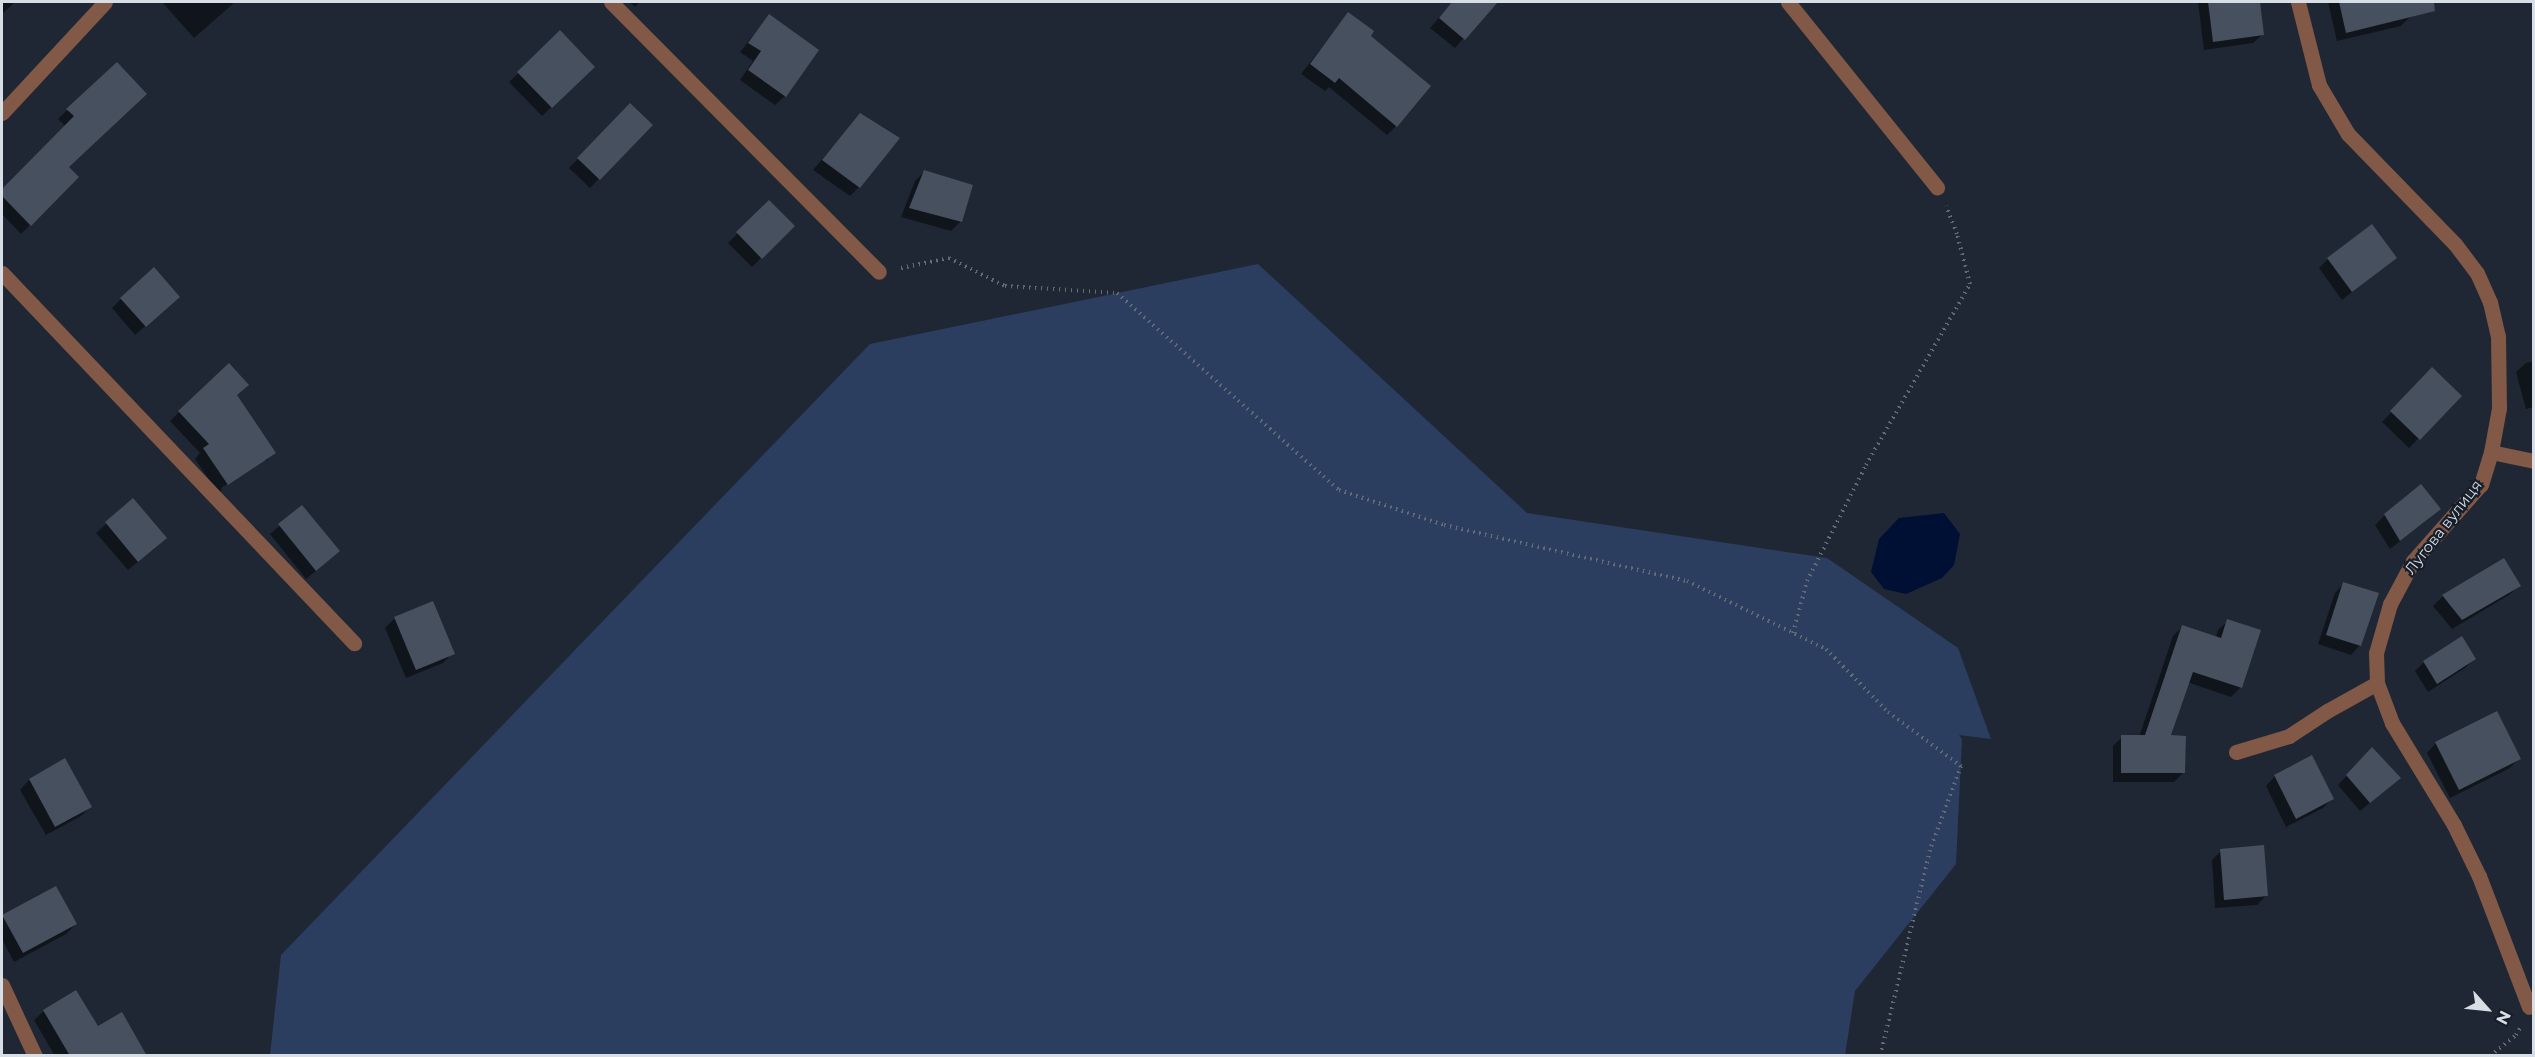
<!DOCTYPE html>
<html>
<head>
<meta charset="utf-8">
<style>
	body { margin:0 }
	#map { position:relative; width:2535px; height:1057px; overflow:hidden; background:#1f2734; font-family:Montserrat,sans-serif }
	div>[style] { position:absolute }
	.green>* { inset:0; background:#2b3e60 }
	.water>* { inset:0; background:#000f34 }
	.shadow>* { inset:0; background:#0007 }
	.building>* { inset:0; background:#47505f }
	.path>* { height:4px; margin-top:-2px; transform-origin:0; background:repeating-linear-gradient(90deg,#646b76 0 1.5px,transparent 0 6px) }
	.lane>* { height:15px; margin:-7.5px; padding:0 7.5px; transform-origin:7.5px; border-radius:7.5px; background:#825846 }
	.street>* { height:15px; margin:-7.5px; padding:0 7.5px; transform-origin:7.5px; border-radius:7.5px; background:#825846 }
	span { translate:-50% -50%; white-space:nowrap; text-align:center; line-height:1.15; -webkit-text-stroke:4.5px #161e2a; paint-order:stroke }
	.street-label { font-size:15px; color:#d8dee6 }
	.frame { position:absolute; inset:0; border:3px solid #d8dee6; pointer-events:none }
	.north { position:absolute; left:2457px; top:979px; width:60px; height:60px; -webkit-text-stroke:4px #161e2a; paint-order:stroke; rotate:117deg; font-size:16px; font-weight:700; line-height:24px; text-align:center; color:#d8dee6 }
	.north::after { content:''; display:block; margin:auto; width:21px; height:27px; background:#d8dee6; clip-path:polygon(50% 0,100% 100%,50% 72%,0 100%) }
</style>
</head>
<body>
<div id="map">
	<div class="green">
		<div style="clip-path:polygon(1258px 264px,1527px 513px,1827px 558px,1958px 648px,1991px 739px,1959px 735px,1962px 739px,1956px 864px,1855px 991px,1845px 1055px,270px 1055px,281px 955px,870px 344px)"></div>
	</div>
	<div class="water">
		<div style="clip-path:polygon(1944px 513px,1960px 534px,1954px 565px,1942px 578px,1906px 594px,1884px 589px,1871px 572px,1879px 539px,1899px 518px)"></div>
	</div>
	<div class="shadow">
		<div style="clip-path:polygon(2px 2px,15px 2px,2px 14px)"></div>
		<div style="clip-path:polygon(162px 2px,235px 2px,194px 38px)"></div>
		<div style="clip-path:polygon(629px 2px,640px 2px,635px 7px)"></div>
		<div style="clip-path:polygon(1453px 2px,1494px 3px,1455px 48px,1430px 28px)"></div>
		<div style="clip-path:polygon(2198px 2px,2258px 2px,2263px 34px,2253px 43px,2204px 50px)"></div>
		<div style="clip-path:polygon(2328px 2px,2407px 2px,2411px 16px,2401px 26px,2337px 41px)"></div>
		<div style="clip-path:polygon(1348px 14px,1369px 36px,1396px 126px,1387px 135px,1329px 87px,1325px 91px,1301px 74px)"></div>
		<div style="clip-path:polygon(769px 16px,785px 96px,775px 105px,740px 80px,753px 61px,740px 52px)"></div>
		<div style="clip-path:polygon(560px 33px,593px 67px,542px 116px,509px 82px)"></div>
		<div style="clip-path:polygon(145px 94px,67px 167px,77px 177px,21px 234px,2px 214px,2px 191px,65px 126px,58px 119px,67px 110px)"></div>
		<div style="clip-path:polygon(630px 105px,651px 125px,590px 188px,569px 168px)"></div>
		<div style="clip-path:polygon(860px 115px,859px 187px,850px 196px,813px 170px)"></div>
		<div style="clip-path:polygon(924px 172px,961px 221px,951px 231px,901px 217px,915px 181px)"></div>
		<div style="clip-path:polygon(769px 202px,793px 226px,752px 267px,728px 243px)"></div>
		<div style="clip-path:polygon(2395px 258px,2342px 300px,2319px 268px,2328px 259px)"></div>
		<div style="clip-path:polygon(121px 299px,169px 306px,135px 335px,112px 308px)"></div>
		<div style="clip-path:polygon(2534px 361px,2534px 407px,2526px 409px,2516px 372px,2526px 363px)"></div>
		<div style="clip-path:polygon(2432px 369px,2460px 396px,2409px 448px,2382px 422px)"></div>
		<div style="clip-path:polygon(236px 396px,274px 453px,266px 461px,266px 458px,221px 488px,222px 490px,218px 493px,195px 459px,200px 453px,170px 421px,179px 412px)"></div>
		<div style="clip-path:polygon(133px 500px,155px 548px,128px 570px,96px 533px)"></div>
		<div style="clip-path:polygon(302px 507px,329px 560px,306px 579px,270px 534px)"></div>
		<div style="clip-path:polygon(2385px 515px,2430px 518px,2390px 549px,2375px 525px)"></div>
		<div style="clip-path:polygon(2504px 560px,2519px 586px,2509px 595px,2452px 629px,2433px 606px,2443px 596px)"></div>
		<div style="clip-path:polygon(2344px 583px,2360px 645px,2351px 655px,2318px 644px,2335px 593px)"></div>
		<div style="clip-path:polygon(395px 618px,453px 653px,443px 663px,406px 678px,385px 628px)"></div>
		<div style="clip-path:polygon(2228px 621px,2241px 687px,2231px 697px,2187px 682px,2169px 737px,2183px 773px,2174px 782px,2113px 782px,2113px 746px,2122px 737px,2139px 737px,2173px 636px,2182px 627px,2216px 638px,2218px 630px)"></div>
		<div style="clip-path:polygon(2474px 659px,2465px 668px,2428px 692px,2415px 671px,2424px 662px)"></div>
		<div style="clip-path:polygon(2436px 743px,2519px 758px,2510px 768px,2450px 798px,2427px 753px)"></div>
		<div style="clip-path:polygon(2372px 749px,2399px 778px,2360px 811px,2338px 785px)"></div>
		<div style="clip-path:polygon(64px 761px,90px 807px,81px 816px,46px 835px,20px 790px,29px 780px)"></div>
		<div style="clip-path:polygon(2275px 776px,2332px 799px,2323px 808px,2286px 827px,2266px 786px)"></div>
		<div style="clip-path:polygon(2221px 851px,2266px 896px,2257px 905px,2215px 908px,2212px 860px)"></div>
		<div style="clip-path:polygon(3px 916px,76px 924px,66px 934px,14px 962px,2px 939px)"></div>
		<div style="clip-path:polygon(76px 992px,98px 1028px,135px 1056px,55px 1056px,34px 1020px,44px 1011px)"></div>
	</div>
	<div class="building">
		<div style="clip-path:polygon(1452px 2px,1498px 2px,1465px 40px,1439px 18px)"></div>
		<div style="clip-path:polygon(2208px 2px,2260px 2px,2264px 35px,2213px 42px)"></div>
		<div style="clip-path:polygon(2339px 2px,2434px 2px,2435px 11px,2346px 33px)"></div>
		<div style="clip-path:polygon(1348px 12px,1374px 31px,1371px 36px,1431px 86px,1397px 127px,1339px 78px,1335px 83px,1310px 64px)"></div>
		<div style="clip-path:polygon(769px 14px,819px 50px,786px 97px,748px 70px,761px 51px,748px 43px)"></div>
		<div style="clip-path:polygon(560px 30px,595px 67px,552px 108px,517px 72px)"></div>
		<div style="clip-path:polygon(117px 62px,147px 94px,69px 167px,79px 177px,31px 226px,2px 196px,2px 189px,74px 116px,66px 109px)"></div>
		<div style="clip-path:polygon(630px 103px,653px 125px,600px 180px,577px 158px)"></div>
		<div style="clip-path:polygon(860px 113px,900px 138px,860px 188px,822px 160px)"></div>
		<div style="clip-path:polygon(924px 170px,973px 185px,962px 222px,909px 208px)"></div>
		<div style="clip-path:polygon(769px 200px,795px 226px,762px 259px,736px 232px)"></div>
		<div style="clip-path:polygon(2372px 224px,2397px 258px,2352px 292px,2327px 258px)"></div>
		<div style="clip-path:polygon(154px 267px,180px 297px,146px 327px,120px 298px)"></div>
		<div style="clip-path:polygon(229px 363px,249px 385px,237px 395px,276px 453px,228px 485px,203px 448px,209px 444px,178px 411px)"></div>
		<div style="clip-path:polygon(2432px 367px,2462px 396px,2420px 440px,2390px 411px)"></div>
		<div style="clip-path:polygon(2421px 484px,2441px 509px,2400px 541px,2384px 514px)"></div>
		<div style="clip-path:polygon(133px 498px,167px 538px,138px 562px,105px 522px)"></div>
		<div style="clip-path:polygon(302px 505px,340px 551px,316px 571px,278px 524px)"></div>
		<div style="clip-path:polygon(2504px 558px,2521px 586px,2462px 620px,2442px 595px)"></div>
		<div style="clip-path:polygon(2343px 582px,2379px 593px,2361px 646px,2326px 635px)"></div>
		<div style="clip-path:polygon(433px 601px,455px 654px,416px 670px,394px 617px)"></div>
		<div style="clip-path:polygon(2227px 619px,2261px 630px,2242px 688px,2193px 672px,2171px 735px,2186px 736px,2185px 773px,2121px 773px,2121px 735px,2145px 735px,2182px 625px,2221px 638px)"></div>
		<div style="clip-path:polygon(2462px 636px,2476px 659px,2437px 684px,2423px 661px)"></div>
		<div style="clip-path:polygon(2497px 711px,2521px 759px,2459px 790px,2435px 742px)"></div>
		<div style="clip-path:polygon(2372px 747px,2401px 778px,2370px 803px,2346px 775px)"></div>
		<div style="clip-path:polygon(2312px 755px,2334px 799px,2296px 819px,2274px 775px)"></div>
		<div style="clip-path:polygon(65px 758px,92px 807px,55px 827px,29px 779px)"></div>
		<div style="clip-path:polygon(2264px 845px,2268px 896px,2224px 900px,2220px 849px)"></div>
		<div style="clip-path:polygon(56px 886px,77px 924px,23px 953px,2px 915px)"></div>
		<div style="clip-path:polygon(76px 990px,98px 1026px,122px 1012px,147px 1056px,70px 1056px,43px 1010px)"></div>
	</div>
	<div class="path">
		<div style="left:901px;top:268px;width:49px;rotate:-11.8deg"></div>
		<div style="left:949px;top:258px;width:63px;rotate:26.6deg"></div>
		<div style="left:1005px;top:286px;width:112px;rotate:3.6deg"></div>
		<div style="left:1117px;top:293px;width:297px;rotate:41.6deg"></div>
		<div style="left:1339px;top:490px;width:111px;rotate:18.4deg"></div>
		<div style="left:1444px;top:525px;width:249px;rotate:13deg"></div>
		<div style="left:1687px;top:581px;width:155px;rotate:26.1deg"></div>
		<div style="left:1826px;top:649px;width:88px;rotate:45.5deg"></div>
		<div style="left:1888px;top:712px;width:91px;rotate:36.5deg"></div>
		<div style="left:1961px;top:766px;width:90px;rotate:110.3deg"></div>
		<div style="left:1930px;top:850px;width:212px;rotate:103.6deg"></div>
		<div style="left:1793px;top:633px;width:54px;rotate:-74.9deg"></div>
		<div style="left:1807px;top:581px;width:130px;rotate:-63deg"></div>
		<div style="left:1866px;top:465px;width:209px;rotate:-60.1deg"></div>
		<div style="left:1970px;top:284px;width:52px;rotate:-104.6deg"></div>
		<div style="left:1957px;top:234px;width:30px;rotate:-111deg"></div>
		<div style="left:2490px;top:1056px;width:33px;rotate:-39deg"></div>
		<div style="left:2516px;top:1035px;width:8px;rotate:-60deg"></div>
	</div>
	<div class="lane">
		<div style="left:611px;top:2px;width:380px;rotate:45.2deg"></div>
		<div style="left:2px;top:273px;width:511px;rotate:46.43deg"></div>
		<div style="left:2491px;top:452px;width:44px;rotate:11.8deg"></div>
		<div style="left:2236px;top:752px;width:55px;rotate:-16.8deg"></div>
		<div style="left:2289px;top:736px;width:45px;rotate:-33.3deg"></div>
		<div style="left:2327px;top:711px;width:57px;rotate:-29.2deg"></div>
	</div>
	<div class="street">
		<div style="left:1788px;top:2px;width:238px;rotate:51.2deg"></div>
		<div style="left:2298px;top:2px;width:86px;rotate:75.8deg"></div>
		<div style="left:2319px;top:85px;width:57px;rotate:59.4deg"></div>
		<div style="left:2348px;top:134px;width:153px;rotate:45.8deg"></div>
		<div style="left:2455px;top:244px;width:36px;rotate:53deg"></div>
		<div style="left:2477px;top:273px;width:32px;rotate:66deg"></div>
		<div style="left:2490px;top:302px;width:35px;rotate:77deg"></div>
		<div style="left:2498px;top:336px;width:72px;rotate:89.2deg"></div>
		<div style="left:2499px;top:408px;width:45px;rotate:100.3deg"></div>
		<div style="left:2491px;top:452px;width:34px;rotate:107deg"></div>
		<div style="left:2481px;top:484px;width:103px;rotate:131.4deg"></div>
		<div style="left:2413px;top:561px;width:49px;rotate:118.1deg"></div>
		<div style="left:2390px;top:604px;width:51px;rotate:105.9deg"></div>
		<div style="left:2376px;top:653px;width:30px;rotate:88deg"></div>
		<div style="left:2377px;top:683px;width:43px;rotate:69.4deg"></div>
		<div style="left:2392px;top:723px;width:119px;rotate:58.7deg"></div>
		<div style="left:2454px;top:825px;width:57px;rotate:63.9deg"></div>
		<div style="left:2479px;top:876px;width:140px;rotate:69.1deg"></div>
		<div style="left:2px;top:113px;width:151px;rotate:-47.1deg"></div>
		<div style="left:2px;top:985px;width:78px;rotate:65.1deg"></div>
	</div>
	<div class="street-label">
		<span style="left:2443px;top:527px;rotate:-52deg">Лугова вулиця</span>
	</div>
	<div class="frame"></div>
	<div class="north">N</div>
</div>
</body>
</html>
